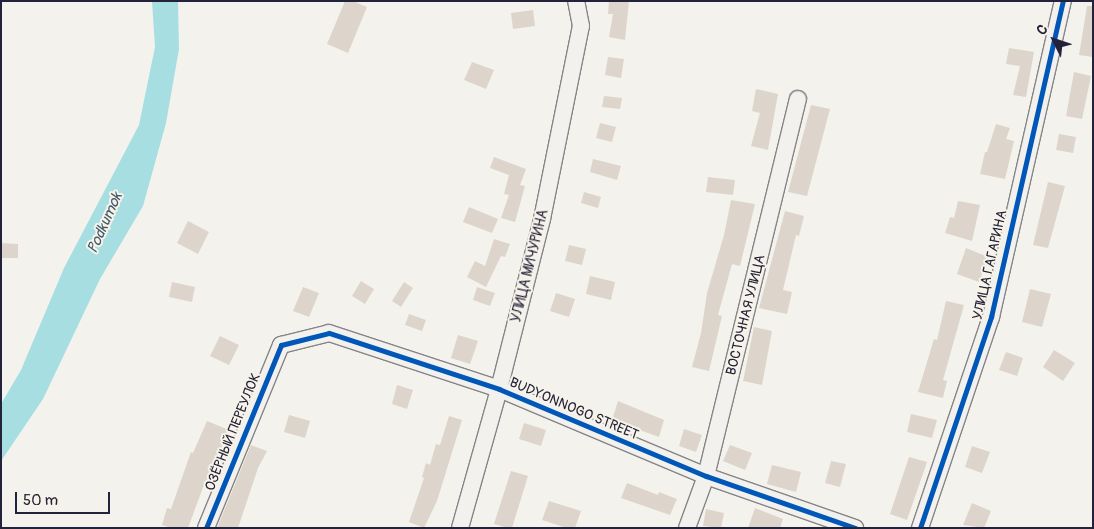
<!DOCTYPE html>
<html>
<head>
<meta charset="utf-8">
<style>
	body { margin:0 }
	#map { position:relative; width:1094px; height:529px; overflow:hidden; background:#f4f2ec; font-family:Pangolin,sans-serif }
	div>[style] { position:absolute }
	.water>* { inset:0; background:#a6dee2 }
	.building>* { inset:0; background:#ddd5cb }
	.roads { filter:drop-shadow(1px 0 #858486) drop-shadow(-1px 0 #858486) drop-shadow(0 1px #858486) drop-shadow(0 -1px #858486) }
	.minor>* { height:16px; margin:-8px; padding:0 8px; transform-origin:8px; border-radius:8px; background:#f2f1ed }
	.cycleway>* { height:5px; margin:-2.5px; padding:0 2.5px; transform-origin:2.5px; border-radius:2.5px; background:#0057b8 }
	span { translate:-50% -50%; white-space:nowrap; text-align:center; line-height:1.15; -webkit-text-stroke:4px #f7f3e8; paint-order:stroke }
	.street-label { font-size:14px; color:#22223b }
	.water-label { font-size:15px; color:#40586c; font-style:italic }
	.frame { position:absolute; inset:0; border:2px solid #22223b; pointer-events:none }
	.north { position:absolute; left:1029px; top:15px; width:50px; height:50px; -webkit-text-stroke:4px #f7f3e8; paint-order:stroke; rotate:311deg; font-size:14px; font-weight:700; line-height:20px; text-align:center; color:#22223b }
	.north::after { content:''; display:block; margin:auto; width:18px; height:22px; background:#22223b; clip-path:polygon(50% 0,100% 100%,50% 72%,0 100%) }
	.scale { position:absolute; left:15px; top:492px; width:95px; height:22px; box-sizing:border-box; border:2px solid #22223b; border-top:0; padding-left:6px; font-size:15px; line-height:18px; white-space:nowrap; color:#22223b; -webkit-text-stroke:4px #f7f3e8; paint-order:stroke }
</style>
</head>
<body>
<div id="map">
	<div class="water">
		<div style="clip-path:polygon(152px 1px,178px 1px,179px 49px,166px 123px,143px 206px,100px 279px,43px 399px,1px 461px,1px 404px,21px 370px,64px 268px,139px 125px,155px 47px)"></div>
	</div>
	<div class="building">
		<div style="clip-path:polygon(345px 1px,353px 1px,367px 7px,348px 53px,327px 44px)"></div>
		<div style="clip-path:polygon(609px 1px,629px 1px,625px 40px,609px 37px,613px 14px,608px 14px)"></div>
		<div style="clip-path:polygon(1087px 6px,1093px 6px,1093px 57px,1079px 55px)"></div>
		<div style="clip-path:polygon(533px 10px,535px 26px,513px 29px,511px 13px)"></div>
		<div style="clip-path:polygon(1009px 48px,1034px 52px,1026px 97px,1013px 95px,1020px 66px,1006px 64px)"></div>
		<div style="clip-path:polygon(608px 57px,624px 59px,621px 78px,605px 75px)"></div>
		<div style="clip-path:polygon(472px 62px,494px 70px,486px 89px,464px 80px)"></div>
		<div style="clip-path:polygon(1074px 72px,1091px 76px,1082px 119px,1066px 116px)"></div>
		<div style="clip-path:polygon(756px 89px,778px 94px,768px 150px,751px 146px,760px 113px,752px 111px)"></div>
		<div style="clip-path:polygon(604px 96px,622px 98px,620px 109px,602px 107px)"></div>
		<div style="clip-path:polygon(811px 105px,830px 109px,807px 196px,788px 192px)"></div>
		<div style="clip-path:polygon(600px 123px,616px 127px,612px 142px,596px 138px)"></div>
		<div style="clip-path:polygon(996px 124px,1010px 128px,1006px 139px,1014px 141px,1005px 179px,980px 174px,985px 152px,987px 152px)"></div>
		<div style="clip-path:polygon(1059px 134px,1076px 137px,1073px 153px,1056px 150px)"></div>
		<div style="clip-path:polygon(494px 157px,526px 169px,520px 185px,525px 186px,515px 222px,501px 218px,509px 195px,504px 194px,509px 175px,490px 168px)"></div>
		<div style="clip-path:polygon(593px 159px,621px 166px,617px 180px,590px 172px)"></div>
		<div style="clip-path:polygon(708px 177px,735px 180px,733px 195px,706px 192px)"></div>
		<div style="clip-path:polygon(1048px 182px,1065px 186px,1048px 248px,1033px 245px)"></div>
		<div style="clip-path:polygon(584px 192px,601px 197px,598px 208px,581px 203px)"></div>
		<div style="clip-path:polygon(731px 200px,755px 204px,740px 266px,732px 264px,718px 315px,722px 316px,709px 371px,692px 367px,701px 333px,707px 293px,724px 235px)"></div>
		<div style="clip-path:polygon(958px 201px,980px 205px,972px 241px,945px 233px,950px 217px,954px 218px)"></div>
		<div style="clip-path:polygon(469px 207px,498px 219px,492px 233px,463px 222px)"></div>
		<div style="clip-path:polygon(785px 211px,804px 216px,799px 236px,796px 235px,783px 290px,792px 292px,787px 314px,759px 308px)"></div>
		<div style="clip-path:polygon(188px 221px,209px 232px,198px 254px,177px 243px)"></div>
		<div style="clip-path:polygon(494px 239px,510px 244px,505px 257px,501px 256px,486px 287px,467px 277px,475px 261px,485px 266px)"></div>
		<div style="clip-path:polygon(1px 243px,18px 244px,18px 258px,1px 258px)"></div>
		<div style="clip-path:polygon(569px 245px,586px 249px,582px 265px,565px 261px)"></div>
		<div style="clip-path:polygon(966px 248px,988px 257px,979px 282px,957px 274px)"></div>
		<div style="clip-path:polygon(590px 276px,615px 282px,611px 300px,586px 294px)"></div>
		<div style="clip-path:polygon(361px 281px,374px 289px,365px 304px,352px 296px)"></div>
		<div style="clip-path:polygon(172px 282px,195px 287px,192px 302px,169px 297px)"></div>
		<div style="clip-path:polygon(404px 282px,413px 288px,401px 307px,392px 301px)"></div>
		<div style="clip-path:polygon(303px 287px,319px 293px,309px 317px,293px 311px)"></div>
		<div style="clip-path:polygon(477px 287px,495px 293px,490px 306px,473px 300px)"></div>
		<div style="clip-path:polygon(1030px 289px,1051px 294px,1042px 327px,1022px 322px)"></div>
		<div style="clip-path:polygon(556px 293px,575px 299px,569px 317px,550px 311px)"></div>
		<div style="clip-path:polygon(946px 301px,964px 305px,943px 380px,947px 381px,943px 398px,918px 392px,934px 339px,937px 340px)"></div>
		<div style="clip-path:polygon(409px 314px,426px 320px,422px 331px,405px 325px)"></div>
		<div style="clip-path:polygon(754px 327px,772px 331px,762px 385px,743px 381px)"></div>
		<div style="clip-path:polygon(458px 335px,478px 341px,470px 364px,451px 358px)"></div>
		<div style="clip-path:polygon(220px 336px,239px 345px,229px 365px,210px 356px)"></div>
		<div style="clip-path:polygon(1054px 350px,1075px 363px,1063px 381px,1043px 367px)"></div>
		<div style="clip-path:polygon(1006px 352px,1023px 358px,1017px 376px,999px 370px)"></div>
		<div style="clip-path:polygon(397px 385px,413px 390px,407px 409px,392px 404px)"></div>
		<div style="clip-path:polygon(618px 401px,664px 420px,659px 437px,612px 420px)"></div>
		<div style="clip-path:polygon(911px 414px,937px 420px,932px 438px,907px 432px)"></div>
		<div style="clip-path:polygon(289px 415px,310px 421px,305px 438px,284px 432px)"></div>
		<div style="clip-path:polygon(449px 416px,462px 420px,437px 501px,424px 528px,409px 522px,424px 478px,422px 477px,426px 463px,430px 465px,436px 444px,440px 445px)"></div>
		<div style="clip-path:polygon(207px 421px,229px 430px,206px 483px,205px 482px,188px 528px,171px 528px,162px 525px,167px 508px,171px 509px,191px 452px,193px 453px)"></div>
		<div style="clip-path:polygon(524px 423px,546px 430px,541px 446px,519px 439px)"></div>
		<div style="clip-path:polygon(684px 429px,702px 435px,696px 452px,679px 446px)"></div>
		<div style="clip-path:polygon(251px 445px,267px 451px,258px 468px,238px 528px,217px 528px)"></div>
		<div style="clip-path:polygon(730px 445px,752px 453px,745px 470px,723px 461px)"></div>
		<div style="clip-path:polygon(972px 446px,990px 452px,982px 473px,965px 467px)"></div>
		<div style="clip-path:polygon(909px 457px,927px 462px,907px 520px,890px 514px)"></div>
		<div style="clip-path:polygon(831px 461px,846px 464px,840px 487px,825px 483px)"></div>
		<div style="clip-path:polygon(772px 465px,801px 472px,796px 492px,767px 484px)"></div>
		<div style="clip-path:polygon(511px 471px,528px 476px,512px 528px,508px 528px,494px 524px)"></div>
		<div style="clip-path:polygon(627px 483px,658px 495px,659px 492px,677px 499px,670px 515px,621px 498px)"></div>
		<div style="clip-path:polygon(549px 501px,581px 511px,575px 528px,567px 528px,542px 520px)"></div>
		<div style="clip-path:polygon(972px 503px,991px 511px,984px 528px,963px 525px)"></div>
		<div style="clip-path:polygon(755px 508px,783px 519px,780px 528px,748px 528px)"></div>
		<div style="clip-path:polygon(706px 509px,724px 513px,721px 528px,703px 526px)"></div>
	</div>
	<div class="roads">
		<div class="minor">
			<div style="left:206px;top:528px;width:198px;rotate:-67.7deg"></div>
			<div style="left:281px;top:345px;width:49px;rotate:-14deg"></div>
			<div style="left:329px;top:333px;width:179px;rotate:18.2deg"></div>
			<div style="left:499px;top:389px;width:225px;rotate:22.8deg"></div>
			<div style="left:706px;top:476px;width:158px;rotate:19.2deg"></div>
			<div style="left:460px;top:528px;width:144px;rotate:-74.3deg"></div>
			<div style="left:499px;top:389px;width:175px;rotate:-75.8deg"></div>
			<div style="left:542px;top:219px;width:197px;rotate:-78.6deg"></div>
			<div style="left:581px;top:26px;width:25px;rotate:-101deg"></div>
			<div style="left:687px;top:528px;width:55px;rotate:-69.9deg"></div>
			<div style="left:706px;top:476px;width:388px;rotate:-76.3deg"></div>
			<div style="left:920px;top:528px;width:223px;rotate:-71.4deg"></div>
			<div style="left:991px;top:317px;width:324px;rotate:-77.2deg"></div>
		</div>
	</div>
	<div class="cycleway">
		<div style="left:206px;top:528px;width:198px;rotate:-67.7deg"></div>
		<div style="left:281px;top:345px;width:49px;rotate:-14deg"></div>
		<div style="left:329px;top:333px;width:179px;rotate:18.2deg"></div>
		<div style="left:499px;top:389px;width:225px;rotate:22.8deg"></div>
		<div style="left:706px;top:476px;width:158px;rotate:19.2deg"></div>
		<div style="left:920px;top:528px;width:223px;rotate:-71.4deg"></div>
		<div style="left:991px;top:317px;width:324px;rotate:-77.2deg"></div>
	</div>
	<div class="street-label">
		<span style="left:990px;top:265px;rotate:-77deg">УЛИЦА ГАГАРИНА</span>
		<span style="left:530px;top:266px;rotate:-76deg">УЛИЦА МИЧУРИНА</span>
		<span style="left:746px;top:315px;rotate:-76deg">ВОСТОЧНАЯ УЛИЦА</span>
		<span style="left:574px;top:409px;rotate:23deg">BUDYONNOGO STREET</span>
		<span style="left:233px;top:432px;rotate:-68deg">ОЗЁРНЫЙ ПЕРЕУЛОК</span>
	</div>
	<div class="water-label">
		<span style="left:105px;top:223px;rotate:-66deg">Podkumok</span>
	</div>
	<div class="frame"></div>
	<div class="north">С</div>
	<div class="scale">50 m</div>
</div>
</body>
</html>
